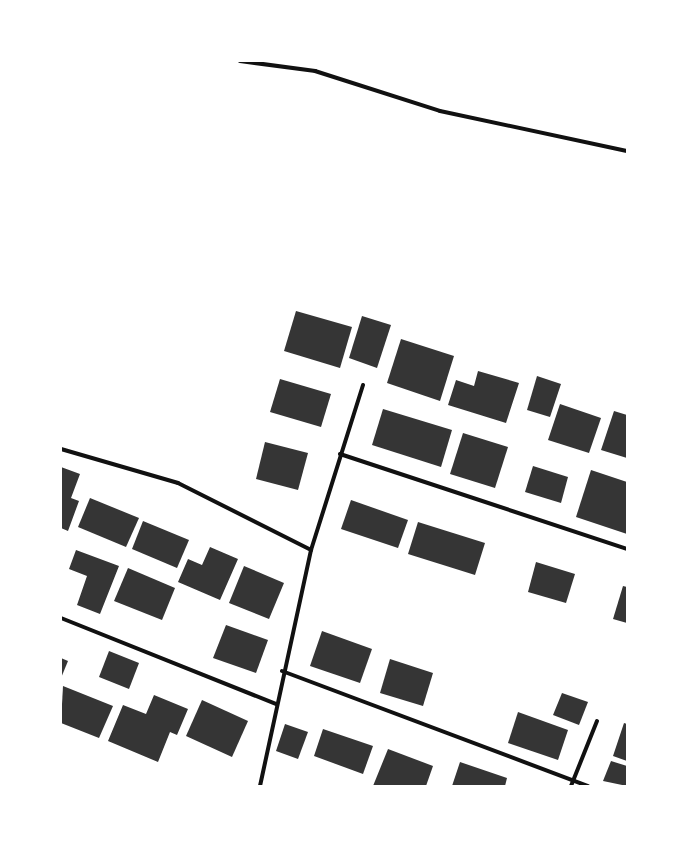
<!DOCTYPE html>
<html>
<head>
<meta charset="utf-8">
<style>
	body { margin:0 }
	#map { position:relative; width:688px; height:847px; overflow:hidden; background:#fff; font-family:Roboto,sans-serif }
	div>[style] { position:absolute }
	.building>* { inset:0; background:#353535 }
	.service>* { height:4px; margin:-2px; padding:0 2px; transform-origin:2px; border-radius:2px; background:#111 }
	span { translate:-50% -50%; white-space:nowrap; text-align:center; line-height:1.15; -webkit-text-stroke:4px #fff; paint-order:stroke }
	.frame { position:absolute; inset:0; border:62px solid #fff; pointer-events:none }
</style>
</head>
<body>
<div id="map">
	<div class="building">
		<div style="clip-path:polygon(296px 311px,352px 327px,340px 368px,284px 351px)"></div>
		<div style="clip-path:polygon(362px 316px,391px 325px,377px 368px,349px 358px)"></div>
		<div style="clip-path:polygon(401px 339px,454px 356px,440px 401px,387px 383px)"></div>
		<div style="clip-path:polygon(478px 371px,519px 383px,506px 423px,448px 405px,456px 380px,474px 386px)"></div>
		<div style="clip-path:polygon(537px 376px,561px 384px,550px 417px,527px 410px)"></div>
		<div style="clip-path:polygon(280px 379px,331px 394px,321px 427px,270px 412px)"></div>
		<div style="clip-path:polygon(560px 404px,601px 418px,589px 453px,548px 440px)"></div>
		<div style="clip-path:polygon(383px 409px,452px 430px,441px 467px,372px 445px)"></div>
		<div style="clip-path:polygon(614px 411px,627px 415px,627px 458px,601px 450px)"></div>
		<div style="clip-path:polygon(463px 433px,508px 447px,495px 488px,450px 474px)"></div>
		<div style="clip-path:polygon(265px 442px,308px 453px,298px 490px,256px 479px)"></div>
		<div style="clip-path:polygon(533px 466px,568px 477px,561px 503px,525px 492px)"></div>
		<div style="clip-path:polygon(61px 467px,80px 474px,71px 498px,79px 501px,68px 531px,61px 528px)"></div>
		<div style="clip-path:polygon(591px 470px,627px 482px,627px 534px,576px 517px)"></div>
		<div style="clip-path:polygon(90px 498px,139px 518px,126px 547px,78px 527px)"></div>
		<div style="clip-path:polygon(351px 500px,408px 520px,398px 548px,341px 529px)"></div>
		<div style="clip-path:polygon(143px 521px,189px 540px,177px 568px,132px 549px)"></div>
		<div style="clip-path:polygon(418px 522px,485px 543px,475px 575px,408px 554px)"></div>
		<div style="clip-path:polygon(210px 547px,238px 559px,220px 600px,178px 582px,188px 559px,202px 565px)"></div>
		<div style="clip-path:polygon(76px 550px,119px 566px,100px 614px,77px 605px,87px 576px,69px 569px)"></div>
		<div style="clip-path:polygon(536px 562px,575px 574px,566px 603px,528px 592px)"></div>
		<div style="clip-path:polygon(244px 566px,284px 583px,269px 619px,229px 603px)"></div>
		<div style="clip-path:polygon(128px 568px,175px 588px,162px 620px,114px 601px)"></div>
		<div style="clip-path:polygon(623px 586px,627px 587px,627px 623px,613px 619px)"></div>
		<div style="clip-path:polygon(226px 625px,268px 640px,256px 673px,213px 658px)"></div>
		<div style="clip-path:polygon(322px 631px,372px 649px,360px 683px,310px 666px)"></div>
		<div style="clip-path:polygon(109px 651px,139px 663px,129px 689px,99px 677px)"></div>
		<div style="clip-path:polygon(61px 658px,68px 661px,61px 678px)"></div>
		<div style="clip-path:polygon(390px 659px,433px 673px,423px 706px,380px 693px)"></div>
		<div style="clip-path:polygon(63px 686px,113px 706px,99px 738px,61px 723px)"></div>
		<div style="clip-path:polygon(562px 693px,588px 702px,579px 725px,553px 715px)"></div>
		<div style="clip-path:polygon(154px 695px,188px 709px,177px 735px,170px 732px,158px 762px,108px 741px,123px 705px,146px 714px)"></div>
		<div style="clip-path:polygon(202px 700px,248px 721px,232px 757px,186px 736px)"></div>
		<div style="clip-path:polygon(518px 712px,568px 730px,558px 760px,508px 743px)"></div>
		<div style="clip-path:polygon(624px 723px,627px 724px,627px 761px,613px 756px)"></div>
		<div style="clip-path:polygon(285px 724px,308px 732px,298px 759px,276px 751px)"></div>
		<div style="clip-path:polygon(323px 729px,373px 746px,363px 774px,314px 756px)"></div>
		<div style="clip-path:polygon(388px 749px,433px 766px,426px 786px,373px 786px)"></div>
		<div style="clip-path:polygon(611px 761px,627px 766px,627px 786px,603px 781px)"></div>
		<div style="clip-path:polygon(460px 762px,507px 778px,505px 786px,452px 786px)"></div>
	</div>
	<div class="service">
		<div style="left:240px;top:61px;width:76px;rotate:7.6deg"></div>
		<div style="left:315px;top:71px;width:131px;rotate:17.7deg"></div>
		<div style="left:440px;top:111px;width:191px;rotate:12.1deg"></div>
		<div style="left:61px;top:449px;width:122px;rotate:16.2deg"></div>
		<div style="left:178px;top:483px;width:149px;rotate:26.7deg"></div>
		<div style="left:340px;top:454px;width:302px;rotate:18.3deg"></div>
		<div style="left:61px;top:618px;width:232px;rotate:21.8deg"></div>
		<div style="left:282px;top:671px;width:327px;rotate:20.6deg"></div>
		<div style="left:260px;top:786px;width:241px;rotate:-77.8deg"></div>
		<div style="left:311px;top:550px;width:173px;rotate:-72.5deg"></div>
		<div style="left:571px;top:786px;width:70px;rotate:-68.2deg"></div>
	</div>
	<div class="frame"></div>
</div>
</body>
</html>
